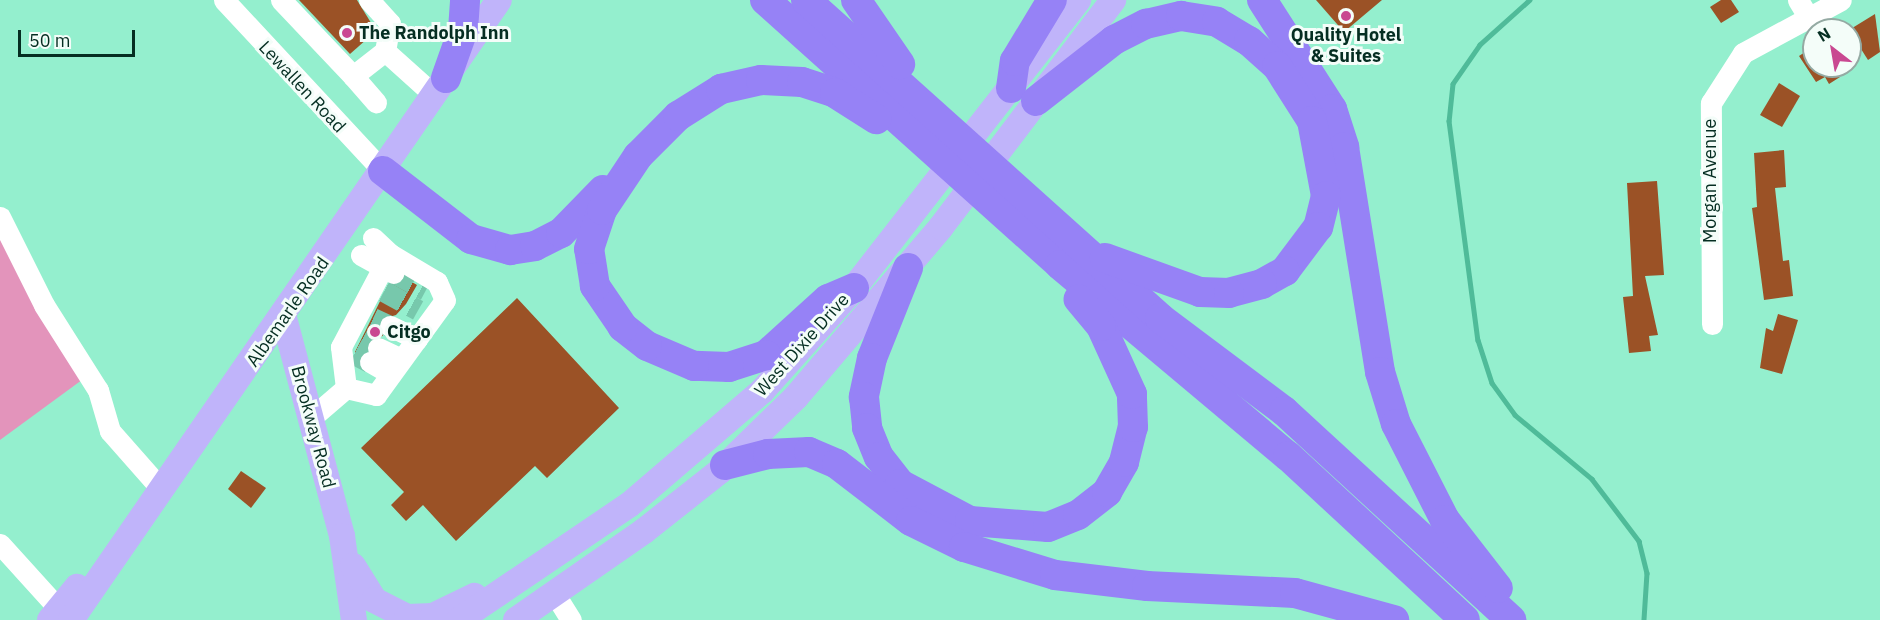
<!DOCTYPE html>
<html>
<head>
<meta charset="utf-8">
<style>
	body { margin:0 }
	#map { position:relative; width:1880px; height:620px; overflow:hidden; background:#94efce; font-family:"IBM Plex Sans",sans-serif }
	div>[style] { position:absolute }
	.green>* { inset:0; background:#e394bb }
	.stream>* { height:4.5px; margin:-2.25px; padding:0 2.25px; transform-origin:2.25px; border-radius:2.25px; background:#4fbb99 }
	.building>* { inset:0; background:#9b5226 }
	.minor-tunnel>* { height:21px; margin-top:-10.5px; transform-origin:0; background:repeating-linear-gradient(90deg,#77c8ac 0 21px,transparent 0 31px) }
	.minor>* { height:21px; margin:-10.5px; padding:0 10.5px; transform-origin:10.5px; border-radius:10.5px; background:#fff }
	.major>* { height:26px; margin:-13px; padding:0 13px; transform-origin:13px; border-radius:13px; background:#c0b4fa }
	.highway>* { height:30px; margin:-15px; padding:0 15px; transform-origin:15px; border-radius:15px; background:#9682f6 }
	.dots>* { width:16px; height:16px; translate:-50% -50%; box-sizing:border-box; border:3px solid #f4fdf9; border-radius:50% }
	span { translate:-50% -50%; white-space:nowrap; text-align:center; line-height:1.15; -webkit-text-stroke:6px #f4fdf9; paint-order:stroke }
	.poi-label { font-size:18px; color:#052e22; font-weight:700 }
	.left { translate:0 -50%; text-align:left }
	.street-label { font-size:18px; color:#052e22 }
	.north { position:absolute; left:1802px; top:18px; width:60px; height:60px; box-sizing:border-box; background:#f4fdf9; border:2px solid #94aaa3; border-radius:50%; rotate:329deg; font-size:16px; font-weight:700; line-height:24px; text-align:center; color:#052e22 }
	.north::after { content:''; display:block; margin:auto; width:21px; height:27px; background:#c94891; clip-path:polygon(50% 0,100% 100%,50% 72%,0 100%) }
	.scale { position:absolute; left:18px; top:30px; width:117px; height:27px; box-sizing:border-box; border:3px solid #052e22; border-top:0; padding-left:8px; font-size:18px; line-height:21px; white-space:nowrap; color:#052e22; -webkit-text-stroke:4px #f4fdf9; paint-order:stroke }
</style>
</head>
<body>
<div id="map">
	<div class="green">
		<div style="clip-path:polygon(0 236px,86px 377px,0 440px)"></div>
	</div>
	<div class="stream">
		<div style="left:1530px;top:0;width:67px;rotate:138deg"></div>
		<div style="left:1480px;top:45px;width:47px;rotate:124.7deg"></div>
		<div style="left:1453px;top:84px;width:37px;rotate:96deg"></div>
		<div style="left:1449px;top:121px;width:221px;rotate:82.5deg"></div>
		<div style="left:1478px;top:340px;width:45px;rotate:72deg"></div>
		<div style="left:1492px;top:383px;width:39px;rotate:54deg"></div>
		<div style="left:1515px;top:415px;width:100px;rotate:39.7deg"></div>
		<div style="left:1592px;top:479px;width:78px;rotate:52.8deg"></div>
		<div style="left:1639px;top:541px;width:33px;rotate:76deg"></div>
		<div style="left:1647px;top:573px;width:47px;rotate:93.7deg"></div>
	</div>
	<div class="building">
		<div style="clip-path:polygon(299px 0,357px 0,376px 31px,350px 54px)"></div>
		<div style="clip-path:polygon(1316px 0,1382px 0,1344px 32px)"></div>
		<div style="clip-path:polygon(1721px 0,1731px 0,1739px 12px,1721px 23px,1710px 7px)"></div>
		<div style="clip-path:polygon(1875px 14px,1880px 52px,1868px 60px,1849px 30px)"></div>
		<div style="clip-path:polygon(1814px 46px,1814px 66px,1842px 66px,1835px 70px,1840px 77px,1829px 84px,1825px 77px,1816px 82px,1799px 56px)"></div>
		<div style="clip-path:polygon(1779px 83px,1800px 96px,1782px 127px,1760px 115px)"></div>
		<div style="clip-path:polygon(1784px 150px,1786px 187px,1775px 188px,1783px 261px,1789px 260px,1793px 296px,1764px 300px,1752px 208px,1757px 207px,1754px 153px)"></div>
		<div style="clip-path:polygon(1657px 181px,1664px 275px,1645px 276px,1658px 335px,1649px 336px,1651px 351px,1629px 353px,1623px 297px,1633px 296px,1627px 183px)"></div>
		<div style="clip-path:polygon(405px 278px,417px 285px,406px 304px,396px 315px,379px 320px,383px 336px,370px 338px,356px 364px,355px 352px,388px 285px)"></div>
		<div style="clip-path:polygon(517px 298px,619px 408px,547px 478px,535px 466px,456px 541px,423px 505px,406px 521px,391px 505px,404px 492px,361px 448px)"></div>
		<div style="clip-path:polygon(1778px 314px,1798px 320px,1782px 374px,1760px 368px,1766px 328px,1773px 331px)"></div>
		<div style="clip-path:polygon(241px 471px,266px 488px,251px 508px,228px 489px)"></div>
	</div>
	<div class="minor-tunnel">
		<div style="left:394px;top:273px;width:36px;rotate:28deg"></div>
		<div style="left:384px;top:291px;width:39px;rotate:29deg"></div>
		<div style="left:373px;top:318px;width:19px;rotate:25deg"></div>
		<div style="left:362px;top:339px;width:18px;rotate:29deg"></div>
		<div style="left:354px;top:354px;width:18px;rotate:27deg"></div>
	</div>
	<div class="minor">
		<div style="left:224px;top:0;width:233px;rotate:47.1deg"></div>
		<div style="left:281px;top:0;width:105px;rotate:46.5deg"></div>
		<div style="left:353px;top:76px;width:41px;rotate:-38deg"></div>
		<div style="left:385px;top:51px;width:66px;rotate:41.9deg"></div>
		<div style="left:369px;top:0;width:31px;rotate:48deg"></div>
		<div style="left:390px;top:23px;width:28px;rotate:100deg"></div>
		<div style="left:1798px;top:0;width:23px;rotate:59deg"></div>
		<div style="left:353px;top:76px;width:35px;rotate:49deg"></div>
		<div style="left:0;top:217px;width:98px;rotate:63.4deg"></div>
		<div style="left:44px;top:305px;width:101px;rotate:57.6deg"></div>
		<div style="left:98px;top:390px;width:43px;rotate:73.7deg"></div>
		<div style="left:110px;top:431px;width:79px;rotate:48.6deg"></div>
		<div style="left:373px;top:238px;width:23px;rotate:43deg"></div>
		<div style="left:361px;top:255px;width:37px;rotate:29deg"></div>
		<div style="left:1712px;top:324px;width:221px;rotate:-90.3deg"></div>
		<div style="left:1711px;top:103px;width:59px;rotate:-57.4deg"></div>
		<div style="left:1743px;top:53px;width:111px;rotate:-28.4deg"></div>
		<div style="left:390px;top:326px;width:30px;rotate:26deg"></div>
		<div style="left:378px;top:348px;width:26px;rotate:25deg"></div>
		<div style="left:370px;top:362px;width:24px;rotate:30deg"></div>
		<div style="left:311px;top:418px;width:46px;rotate:-40.6deg"></div>
		<div style="left:346px;top:388px;width:31px;rotate:13deg"></div>
		<div style="left:376px;top:395px;width:117px;rotate:-54deg"></div>
		<div style="left:445px;top:300px;width:20px;rotate:-114deg"></div>
		<div style="left:437px;top:282px;width:55px;rotate:-149.2deg"></div>
		<div style="left:390px;top:254px;width:105px;rotate:117.8deg"></div>
		<div style="left:341px;top:347px;width:41px;rotate:83deg"></div>
		<div style="left:0;top:544px;width:88px;rotate:47.8deg"></div>
		<div style="left:556px;top:596px;width:28px;rotate:58deg"></div>
	</div>
	<div class="major">
		<div style="left:284px;top:318px;width:226px;rotate:75.1deg"></div>
		<div style="left:342px;top:536px;width:85px;rotate:81.9deg"></div>
		<div style="left:353px;top:566px;width:40px;rotate:58deg"></div>
		<div style="left:374px;top:600px;width:37px;rotate:27deg"></div>
		<div style="left:407px;top:617px;width:26px;rotate:-2deg"></div>
		<div style="left:433px;top:616px;width:46px;rotate:-26deg"></div>
		<div style="left:50px;top:620px;width:43px;rotate:-50.7deg"></div>
		<div style="left:71px;top:620px;width:753px;rotate:-55.38deg"></div>
		<div style="left:459px;top:620px;width:205px;rotate:-34.1deg"></div>
		<div style="left:629px;top:505px;width:175px;rotate:-40.6deg"></div>
		<div style="left:762px;top:391px;width:138px;rotate:-48.2deg"></div>
		<div style="left:854px;top:288px;width:365px;rotate:-52.1deg"></div>
		<div style="left:516px;top:620px;width:156px;rotate:-34.8deg"></div>
		<div style="left:644px;top:531px;width:97px;rotate:-38.3deg"></div>
		<div style="left:720px;top:471px;width:106px;rotate:-44.2deg"></div>
		<div style="left:796px;top:397px;width:223px;rotate:-49.5deg"></div>
		<div style="left:941px;top:227px;width:285px;rotate:-52.8deg"></div>
	</div>
	<div class="highway">
		<div style="left:765px;top:0;width:397px;rotate:41.9deg"></div>
		<div style="left:1060px;top:265px;width:297px;rotate:40deg"></div>
		<div style="left:1288px;top:456px;width:241px;rotate:42.8deg"></div>
		<div style="left:806px;top:0;width:476px;rotate:41.9deg"></div>
		<div style="left:1160px;top:318px;width:155px;rotate:36.9deg"></div>
		<div style="left:1284px;top:411px;width:309px;rotate:42.6deg"></div>
		<div style="left:856px;top:0;width:78px;rotate:55.5deg"></div>
		<div style="left:1262px;top:0;width:130px;rotate:57.3deg"></div>
		<div style="left:1332px;top:109px;width:40px;rotate:72deg"></div>
		<div style="left:1344px;top:147px;width:228px;rotate:80.9deg"></div>
		<div style="left:1380px;top:372px;width:54px;rotate:72.9deg"></div>
		<div style="left:1396px;top:424px;width:108px;rotate:63deg"></div>
		<div style="left:1445px;top:520px;width:86px;rotate:52.1deg"></div>
		<div style="left:446px;top:78px;width:51px;rotate:-70.5deg"></div>
		<div style="left:463px;top:30px;width:30px;rotate:-86deg"></div>
		<div style="left:1011px;top:88px;width:27px;rotate:-82deg"></div>
		<div style="left:1015px;top:61px;width:71px;rotate:-58.8deg"></div>
		<div style="left:1036px;top:101px;width:99px;rotate:-38deg"></div>
		<div style="left:1114px;top:40px;width:36px;rotate:-27deg"></div>
		<div style="left:1146px;top:24px;width:36px;rotate:-13deg"></div>
		<div style="left:1181px;top:16px;width:36px;rotate:9deg"></div>
		<div style="left:1217px;top:22px;width:37px;rotate:31deg"></div>
		<div style="left:1249px;top:41px;width:38px;rotate:42deg"></div>
		<div style="left:1277px;top:66px;width:65px;rotate:57.5deg"></div>
		<div style="left:1312px;top:121px;width:76px;rotate:79.4deg"></div>
		<div style="left:1326px;top:196px;width:32px;rotate:104deg"></div>
		<div style="left:1318px;top:227px;width:55px;rotate:126.9deg"></div>
		<div style="left:1285px;top:271px;width:26px;rotate:151deg"></div>
		<div style="left:1262px;top:284px;width:34px;rotate:165deg"></div>
		<div style="left:1229px;top:293px;width:29px;rotate:-178deg"></div>
		<div style="left:1200px;top:292px;width:101px;rotate:-160.3deg"></div>
		<div style="left:383px;top:171px;width:111px;rotate:37.7deg"></div>
		<div style="left:471px;top:239px;width:41px;rotate:15.8deg"></div>
		<div style="left:510px;top:250px;width:25px;rotate:-9deg"></div>
		<div style="left:535px;top:246px;width:29px;rotate:-27deg"></div>
		<div style="left:561px;top:233px;width:60px;rotate:-45.7deg"></div>
		<div style="left:908px;top:268px;width:97px;rotate:111.8deg"></div>
		<div style="left:872px;top:358px;width:40px;rotate:102deg"></div>
		<div style="left:864px;top:397px;width:31px;rotate:84deg"></div>
		<div style="left:867px;top:428px;width:31px;rotate:68deg"></div>
		<div style="left:879px;top:457px;width:34px;rotate:52deg"></div>
		<div style="left:900px;top:484px;width:79px;rotate:27.9deg"></div>
		<div style="left:970px;top:521px;width:78px;rotate:4.4deg"></div>
		<div style="left:1048px;top:527px;width:32px;rotate:-22deg"></div>
		<div style="left:1078px;top:515px;width:37px;rotate:-38deg"></div>
		<div style="left:1107px;top:492px;width:34px;rotate:-60deg"></div>
		<div style="left:1124px;top:462px;width:36px;rotate:-76deg"></div>
		<div style="left:1133px;top:427px;width:33px;rotate:-92deg"></div>
		<div style="left:1132px;top:394px;width:75px;rotate:-114.5deg"></div>
		<div style="left:1101px;top:326px;width:35px;rotate:-130deg"></div>
		<div style="left:854px;top:288px;width:28px;rotate:157deg"></div>
		<div style="left:828px;top:299px;width:84px;rotate:137.9deg"></div>
		<div style="left:766px;top:355px;width:39px;rotate:162deg"></div>
		<div style="left:729px;top:367px;width:35px;rotate:-178deg"></div>
		<div style="left:694px;top:366px;width:51px;rotate:-156.9deg"></div>
		<div style="left:647px;top:346px;width:31px;rotate:-142deg"></div>
		<div style="left:623px;top:327px;width:50px;rotate:-124.3deg"></div>
		<div style="left:595px;top:286px;width:37px;rotate:-99deg"></div>
		<div style="left:589px;top:249px;width:41px;rotate:-71.6deg"></div>
		<div style="left:602px;top:210px;width:65px;rotate:-56.3deg"></div>
		<div style="left:638px;top:156px;width:57px;rotate:-45deg"></div>
		<div style="left:678px;top:116px;width:51px;rotate:-32.1deg"></div>
		<div style="left:721px;top:89px;width:41px;rotate:-12.7deg"></div>
		<div style="left:761px;top:80px;width:41px;rotate:2.8deg"></div>
		<div style="left:802px;top:82px;width:35px;rotate:18deg"></div>
		<div style="left:835px;top:93px;width:49px;rotate:32.4deg"></div>
		<div style="left:725px;top:465px;width:44px;rotate:-14.3deg"></div>
		<div style="left:768px;top:454px;width:41px;rotate:-2.8deg"></div>
		<div style="left:809px;top:452px;width:30px;rotate:23deg"></div>
		<div style="left:837px;top:464px;width:93px;rotate:37.6deg"></div>
		<div style="left:911px;top:521px;width:59px;rotate:26.1deg"></div>
		<div style="left:964px;top:547px;width:95px;rotate:17.1deg"></div>
		<div style="left:1055px;top:575px;width:93px;rotate:6.8deg"></div>
		<div style="left:1147px;top:586px;width:148px;rotate:2.7deg"></div>
		<div style="left:1295px;top:593px;width:103px;rotate:15.3deg"></div>
	</div>
	<div class="dots">
		<div style="left:1346px;top:16px;background:#c94891"></div>
		<div style="left:347px;top:33px;background:#c94891"></div>
		<div style="left:375px;top:332px;background:#c94891"></div>
	</div>
	<div class="poi-label">
		<span class="left" style="left:359px;top:33px">The Randolph Inn</span>
		<span style="left:1346px;top:46px">Quality Hotel<br>&amp; Suites</span>
		<span class="left" style="left:387px;top:332px">Citgo</span>
	</div>
	<div class="street-label">
		<span style="left:302px;top:87px;rotate:47deg">Lewallen Road</span>
		<span style="left:1710px;top:181px;rotate:-90deg">Morgan Avenue</span>
		<span style="left:288px;top:312px;rotate:-55deg">Albemarle Road</span>
		<span style="left:802px;top:345px;rotate:-48deg">West Dixie Drive</span>
		<span style="left:313px;top:427px;rotate:75deg">Brookway Road</span>
	</div>
	<div class="north">N</div>
	<div class="scale">50 m</div>
</div>
</body>
</html>
